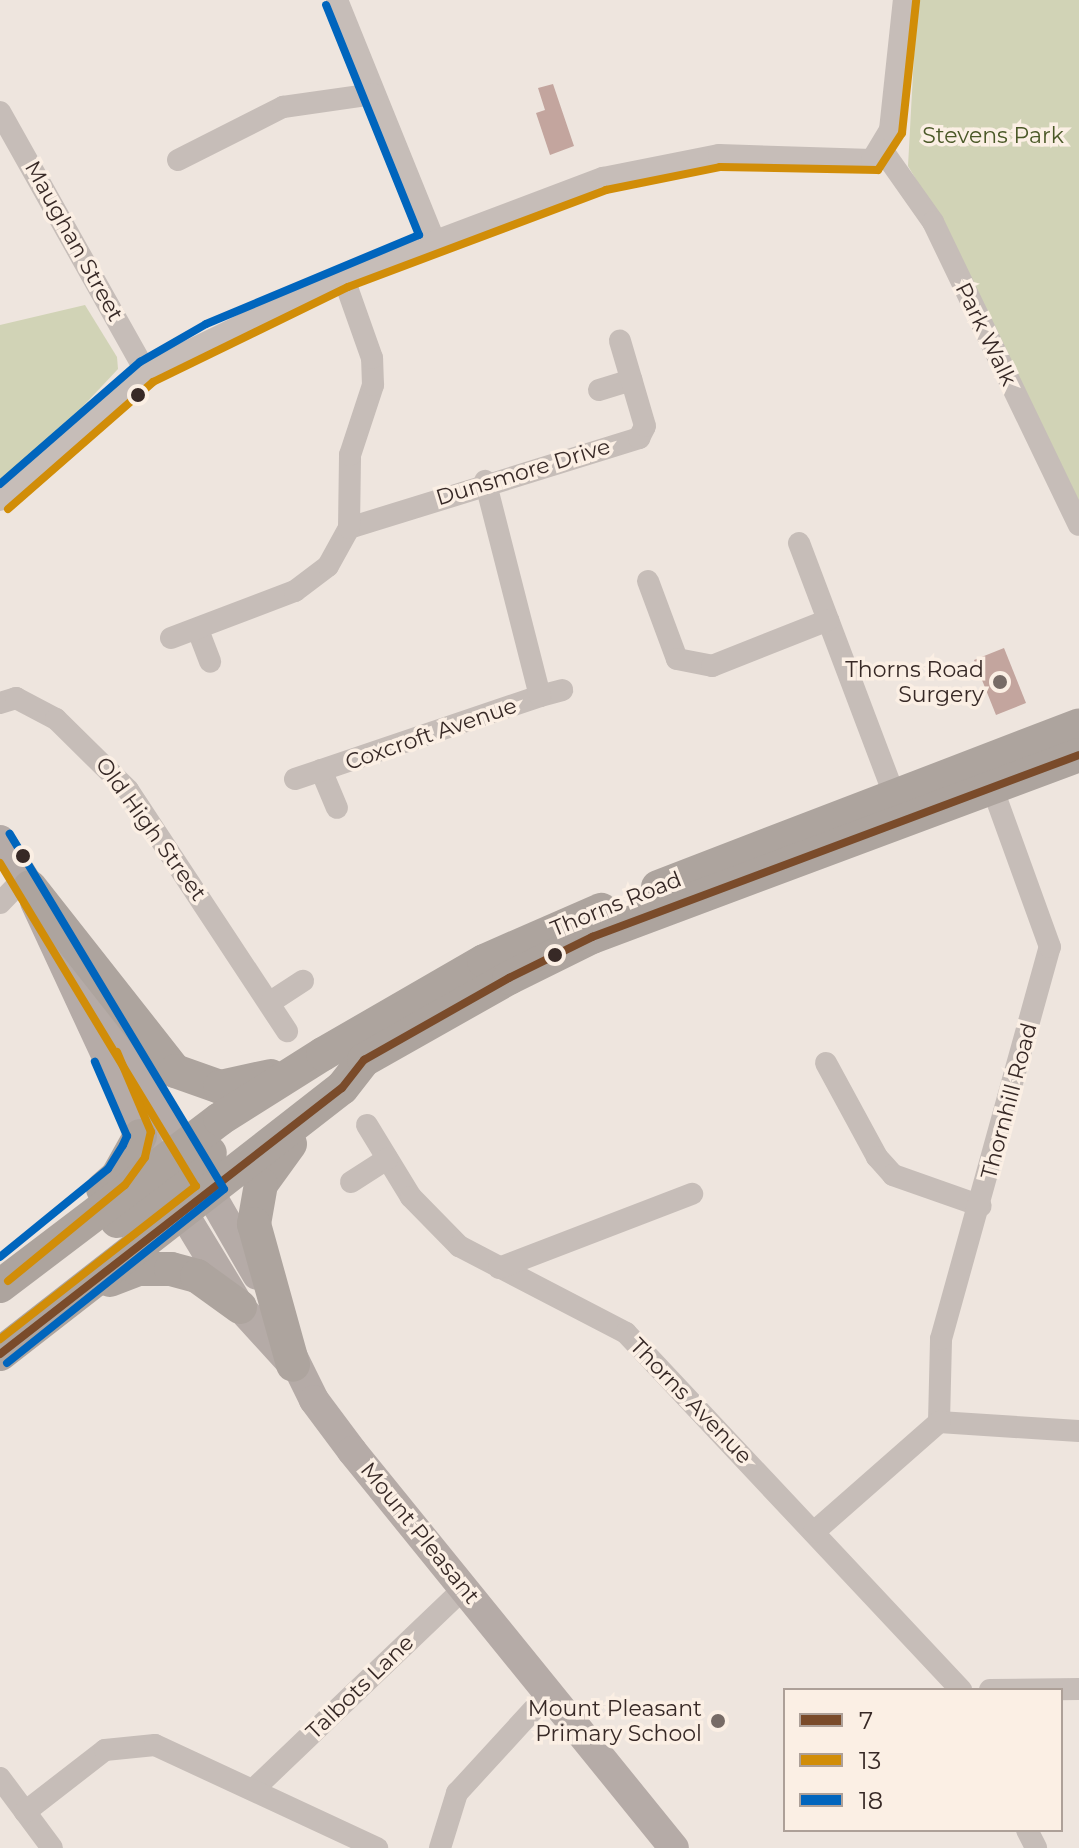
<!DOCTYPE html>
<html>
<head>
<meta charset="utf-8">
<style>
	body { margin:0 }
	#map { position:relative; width:1079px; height:1848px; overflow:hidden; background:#eee5de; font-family:Montserrat,sans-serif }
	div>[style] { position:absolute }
	.green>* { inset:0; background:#d1d3b6 }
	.building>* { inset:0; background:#c3a59e }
	.minor>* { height:22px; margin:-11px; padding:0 11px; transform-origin:11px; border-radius:11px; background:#c6bdb8 }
	.major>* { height:30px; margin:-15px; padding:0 15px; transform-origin:15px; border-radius:15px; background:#b5aba7 }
	.highway>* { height:34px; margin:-17px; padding:0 17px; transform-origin:17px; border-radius:17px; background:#ada49e }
	.bus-1>* { height:8px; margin:-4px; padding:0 4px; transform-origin:4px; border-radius:4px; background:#7a4b2a }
	.bus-2>* { height:8px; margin:-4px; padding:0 4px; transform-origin:4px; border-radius:4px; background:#d18d08 }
	.bus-3>* { height:8px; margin:-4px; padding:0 4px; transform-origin:4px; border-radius:4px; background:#0065bd }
	.dots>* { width:22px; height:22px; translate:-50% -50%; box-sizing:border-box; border:4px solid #fbefe4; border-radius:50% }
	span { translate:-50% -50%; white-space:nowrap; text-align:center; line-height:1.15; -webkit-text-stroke:7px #fbefe4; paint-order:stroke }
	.park-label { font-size:22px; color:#4a5827 }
	.street-label { font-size:22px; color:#372926 }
	.poi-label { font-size:22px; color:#372926 }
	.right { translate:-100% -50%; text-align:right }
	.legend { position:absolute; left:783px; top:1688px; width:280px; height:144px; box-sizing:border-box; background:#fbefe4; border:2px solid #ada098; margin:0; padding:10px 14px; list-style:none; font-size:24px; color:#372926 }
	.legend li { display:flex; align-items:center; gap:16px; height:40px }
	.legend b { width:40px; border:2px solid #ada098 }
</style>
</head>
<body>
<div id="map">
	<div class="green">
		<div style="clip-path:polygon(917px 0,1079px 0,1079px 509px,942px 223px,908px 166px)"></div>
		<div style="clip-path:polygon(85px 305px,117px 357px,118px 369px,41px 451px,0 482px,0 325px)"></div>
	</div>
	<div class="building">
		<div style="clip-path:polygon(553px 84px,574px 146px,550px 155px,536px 113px,545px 110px,538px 88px)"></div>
		<div style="clip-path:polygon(1004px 648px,1026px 703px,996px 715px,974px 660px)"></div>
	</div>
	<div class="minor">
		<div style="left:337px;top:0;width:261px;rotate:68deg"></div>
		<div style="left:0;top:112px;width:298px;rotate:60.7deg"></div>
		<div style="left:883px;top:151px;width:87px;rotate:54.8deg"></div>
		<div style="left:933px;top:222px;width:336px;rotate:64.3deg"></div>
		<div style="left:178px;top:160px;width:118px;rotate:-26.8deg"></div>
		<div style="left:283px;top:107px;width:91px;rotate:-8.2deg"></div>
		<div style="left:599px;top:390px;width:34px;rotate:-17deg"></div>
		<div style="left:0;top:500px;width:194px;rotate:-41.2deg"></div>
		<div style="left:146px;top:372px;width:219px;rotate:-26deg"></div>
		<div style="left:343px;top:276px;width:278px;rotate:-20.7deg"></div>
		<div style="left:603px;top:178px;width:118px;rotate:-11.2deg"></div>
		<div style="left:719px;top:155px;width:153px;rotate:1.9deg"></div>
		<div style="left:872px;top:160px;width:35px;rotate:-59deg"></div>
		<div style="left:890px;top:130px;width:131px;rotate:-83.9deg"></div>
		<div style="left:349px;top:528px;width:304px;rotate:-17.2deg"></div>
		<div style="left:639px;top:438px;width:13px;rotate:-63deg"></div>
		<div style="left:645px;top:426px;width:89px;rotate:-106.4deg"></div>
		<div style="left:799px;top:543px;width:269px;rotate:69.3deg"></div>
		<div style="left:648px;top:581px;width:83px;rotate:69.6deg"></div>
		<div style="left:677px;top:659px;width:36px;rotate:11deg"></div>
		<div style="left:712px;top:666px;width:125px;rotate:-21.6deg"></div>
		<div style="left:198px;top:630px;width:34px;rotate:69deg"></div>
		<div style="left:171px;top:638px;width:133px;rotate:-20.8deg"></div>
		<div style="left:295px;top:591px;width:41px;rotate:-37.1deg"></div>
		<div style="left:328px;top:566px;width:43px;rotate:-61.1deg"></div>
		<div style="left:349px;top:528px;width:73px;rotate:-89.2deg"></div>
		<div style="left:350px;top:455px;width:74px;rotate:-71.8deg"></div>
		<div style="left:373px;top:385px;width:27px;rotate:-92deg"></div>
		<div style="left:372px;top:358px;width:87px;rotate:-109.5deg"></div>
		<div style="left:540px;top:696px;width:23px;rotate:-15deg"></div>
		<div style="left:0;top:703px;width:17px;rotate:-17deg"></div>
		<div style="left:16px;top:698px;width:45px;rotate:27.7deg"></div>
		<div style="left:56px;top:719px;width:101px;rotate:44.6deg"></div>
		<div style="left:128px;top:790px;width:289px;rotate:56.6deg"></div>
		<div style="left:321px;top:770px;width:41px;rotate:67.2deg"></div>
		<div style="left:295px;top:779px;width:259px;rotate:-18.7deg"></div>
		<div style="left:540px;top:696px;width:222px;rotate:-104.3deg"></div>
		<div style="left:0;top:903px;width:35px;rotate:-46deg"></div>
		<div style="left:272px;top:1001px;width:37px;rotate:-33deg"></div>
		<div style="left:826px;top:1063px;width:107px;rotate:61.5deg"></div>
		<div style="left:877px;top:1157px;width:24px;rotate:48deg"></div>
		<div style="left:893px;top:1175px;width:93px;rotate:19.4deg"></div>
		<div style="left:367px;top:1125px;width:84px;rotate:58.6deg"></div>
		<div style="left:411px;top:1197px;width:69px;rotate:45.6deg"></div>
		<div style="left:459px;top:1246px;width:188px;rotate:27.5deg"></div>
		<div style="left:626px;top:1333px;width:490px;rotate:46.8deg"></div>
		<div style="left:351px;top:1182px;width:43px;rotate:-32.6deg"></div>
		<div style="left:499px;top:1268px;width:207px;rotate:-21deg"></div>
		<div style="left:939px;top:1422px;width:83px;rotate:-88.6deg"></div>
		<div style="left:941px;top:1339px;width:407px;rotate:-74.5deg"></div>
		<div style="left:1050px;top:947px;width:170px;rotate:-109.9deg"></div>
		<div style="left:939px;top:1422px;width:140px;rotate:3.7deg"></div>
		<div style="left:814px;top:1532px;width:167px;rotate:-41.3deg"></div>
		<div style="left:990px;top:1690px;width:89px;rotate:-0.6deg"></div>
		<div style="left:0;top:1778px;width:87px;rotate:53.4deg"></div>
		<div style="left:256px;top:1787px;width:289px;rotate:-43.7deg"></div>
		<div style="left:25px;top:1812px;width:101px;rotate:-37.8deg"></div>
		<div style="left:105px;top:1750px;width:50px;rotate:-5.7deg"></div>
		<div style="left:155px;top:1745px;width:245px;rotate:24.9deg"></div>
		<div style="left:1027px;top:1830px;width:20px;rotate:63deg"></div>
		<div style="left:440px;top:1848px;width:58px;rotate:-72.8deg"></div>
		<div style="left:457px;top:1793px;width:132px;rotate:-47.5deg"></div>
	</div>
	<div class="major">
		<div style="left:0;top:840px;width:78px;rotate:57.5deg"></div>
		<div style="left:35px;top:902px;width:315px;rotate:65.1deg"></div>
		<div style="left:168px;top:1188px;width:139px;rotate:58.8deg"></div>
		<div style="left:240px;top:1307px;width:79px;rotate:47.6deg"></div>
		<div style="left:88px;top:981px;width:339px;rotate:60.1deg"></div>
		<div style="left:285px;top:1341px;width:66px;rotate:63.8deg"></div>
		<div style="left:314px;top:1400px;width:64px;rotate:53.3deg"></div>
		<div style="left:352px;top:1451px;width:511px;rotate:50.96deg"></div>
	</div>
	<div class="highway">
		<div style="left:30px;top:887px;width:234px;rotate:51.8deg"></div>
		<div style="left:175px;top:1071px;width:48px;rotate:19.6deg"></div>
		<div style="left:220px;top:1087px;width:52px;rotate:-12.2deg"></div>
		<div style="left:658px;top:887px;width:451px;rotate:-21deg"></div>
		<div style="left:290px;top:1144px;width:49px;rotate:125.9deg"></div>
		<div style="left:261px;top:1184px;width:41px;rotate:99.9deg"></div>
		<div style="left:254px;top:1224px;width:146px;rotate:74.5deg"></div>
		<div style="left:103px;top:1189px;width:18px;rotate:-41deg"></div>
		<div style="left:117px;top:1177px;width:47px;rotate:-60.7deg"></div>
		<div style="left:117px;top:1221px;width:115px;rotate:-36.2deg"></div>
		<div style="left:110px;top:1280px;width:30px;rotate:-21deg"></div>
		<div style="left:138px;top:1269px;width:33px"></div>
		<div style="left:171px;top:1269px;width:27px;rotate:15deg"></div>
		<div style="left:197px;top:1276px;width:53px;rotate:35.8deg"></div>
		<div style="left:0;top:1286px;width:276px;rotate:-37.2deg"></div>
		<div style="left:220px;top:1119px;width:122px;rotate:-32.3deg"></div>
		<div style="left:323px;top:1054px;width:186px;rotate:-30deg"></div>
		<div style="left:484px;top:961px;width:128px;rotate:-23.6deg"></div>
		<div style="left:0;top:1354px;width:433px;rotate:-37.9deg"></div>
		<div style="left:342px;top:1088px;width:36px;rotate:-52deg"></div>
		<div style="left:364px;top:1060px;width:167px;rotate:-29.5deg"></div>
		<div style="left:509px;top:978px;width:93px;rotate:-26.3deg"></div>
		<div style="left:592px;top:937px;width:520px;rotate:-20.49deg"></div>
	</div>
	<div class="bus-1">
		<div style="left:0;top:1354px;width:433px;rotate:-37.9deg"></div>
		<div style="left:342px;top:1088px;width:36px;rotate:-52deg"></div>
		<div style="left:364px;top:1060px;width:167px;rotate:-29.5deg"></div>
		<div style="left:509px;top:978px;width:93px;rotate:-26.3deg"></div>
		<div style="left:592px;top:937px;width:520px;rotate:-20.49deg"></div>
	</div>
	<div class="bus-2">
		<div style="left:8px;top:509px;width:193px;rotate:-41.2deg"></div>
		<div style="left:153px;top:382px;width:217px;rotate:-26deg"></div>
		<div style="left:348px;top:287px;width:276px;rotate:-20.6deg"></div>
		<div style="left:606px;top:190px;width:116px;rotate:-11.4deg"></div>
		<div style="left:720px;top:167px;width:158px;rotate:1.1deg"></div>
		<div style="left:878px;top:170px;width:44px;rotate:-57deg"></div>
		<div style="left:902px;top:133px;width:133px;rotate:-83.9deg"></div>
		<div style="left:0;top:863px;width:378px;rotate:58.8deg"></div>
		<div style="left:196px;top:1186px;width:249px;rotate:142deg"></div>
		<div style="left:8px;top:1281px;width:151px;rotate:-39.4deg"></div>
		<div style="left:125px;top:1185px;width:34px;rotate:-54deg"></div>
		<div style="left:145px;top:1157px;width:26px;rotate:-77deg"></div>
		<div style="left:151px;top:1132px;width:87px;rotate:-113deg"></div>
	</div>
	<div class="bus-3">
		<div style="left:0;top:484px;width:186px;rotate:-41.1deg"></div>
		<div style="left:140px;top:362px;width:76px;rotate:-29.9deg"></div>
		<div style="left:206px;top:324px;width:231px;rotate:-22.7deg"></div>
		<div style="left:419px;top:235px;width:248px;rotate:-112deg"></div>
		<div style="left:0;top:1257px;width:139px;rotate:-39.2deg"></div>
		<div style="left:108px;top:1169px;width:28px;rotate:-58deg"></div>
		<div style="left:123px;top:1145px;width:10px;rotate:-66deg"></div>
		<div style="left:127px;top:1136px;width:81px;rotate:-113.4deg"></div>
		<div style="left:7px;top:1363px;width:278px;rotate:-38.7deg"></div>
		<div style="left:224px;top:1189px;width:415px;rotate:-121.1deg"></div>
	</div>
	<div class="dots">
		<div style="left:138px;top:395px;background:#372926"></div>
		<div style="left:1000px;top:682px;background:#776b66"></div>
		<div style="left:23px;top:856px;background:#372926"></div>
		<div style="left:555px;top:955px;background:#372926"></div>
		<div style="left:718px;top:1721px;background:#776b66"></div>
	</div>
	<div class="park-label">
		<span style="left:993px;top:136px">Stevens Park</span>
	</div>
	<div class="street-label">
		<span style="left:74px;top:241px;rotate:61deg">Maughan Street</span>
		<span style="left:986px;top:334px;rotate:64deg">Park Walk</span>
		<span style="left:523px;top:472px;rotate:-17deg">Dunsmore Drive</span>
		<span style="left:431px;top:734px;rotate:-19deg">Coxcroft Avenue</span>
		<span style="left:151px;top:829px;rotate:54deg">Old High Street</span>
		<span style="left:616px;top:904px;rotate:-22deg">Thorns Road</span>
		<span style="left:1009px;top:1101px;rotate:-75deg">Thornhill Road</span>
		<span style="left:691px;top:1401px;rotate:46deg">Thorns Avenue</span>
		<span style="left:420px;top:1533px;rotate:51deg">Mount Pleasant</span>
		<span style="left:360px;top:1687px;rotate:-44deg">Talbots Lane</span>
	</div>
	<div class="poi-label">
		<span class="right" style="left:984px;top:682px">Thorns Road<br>Surgery</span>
		<span class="right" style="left:702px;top:1721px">Mount Pleasant<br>Primary School</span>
	</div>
	<ul class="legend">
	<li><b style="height:10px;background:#7a4b2a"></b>7</li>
	<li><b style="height:10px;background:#d18d08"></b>13</li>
	<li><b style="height:10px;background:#0065bd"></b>18</li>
	</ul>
</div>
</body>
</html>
